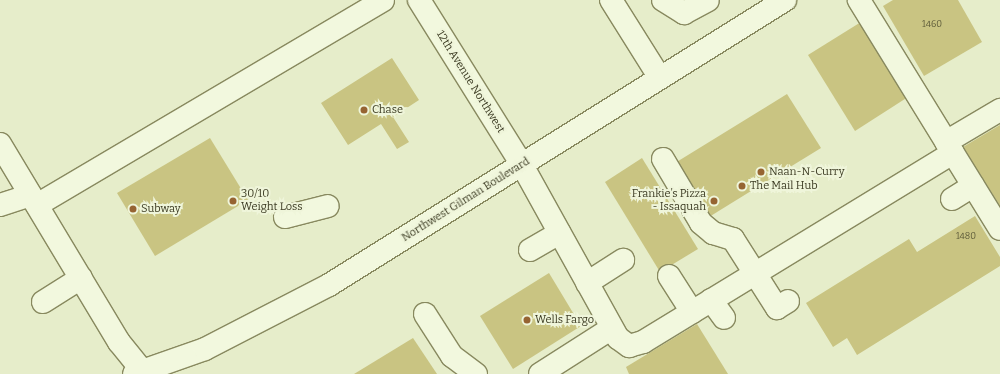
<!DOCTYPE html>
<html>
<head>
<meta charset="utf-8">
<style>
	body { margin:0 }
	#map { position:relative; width:1000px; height:374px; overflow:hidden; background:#e6edca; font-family:Bitter,serif }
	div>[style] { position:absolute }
	.building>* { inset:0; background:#c9c482 }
	.roads { filter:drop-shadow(1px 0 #88895f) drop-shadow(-1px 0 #88895f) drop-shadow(0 1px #88895f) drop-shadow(0 -1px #88895f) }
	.minor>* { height:22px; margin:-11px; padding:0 11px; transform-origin:11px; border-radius:11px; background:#f2f8de }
	.dots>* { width:11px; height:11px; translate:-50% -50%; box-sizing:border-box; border:2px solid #eff5da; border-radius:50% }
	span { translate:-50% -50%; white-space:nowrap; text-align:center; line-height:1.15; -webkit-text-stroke:4px #eff5da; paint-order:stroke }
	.number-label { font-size:9px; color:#5e5c3a }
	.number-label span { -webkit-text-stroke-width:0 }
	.street-label { font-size:11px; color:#3b3a22 }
	.poi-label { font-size:11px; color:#3b3a22 }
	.left { translate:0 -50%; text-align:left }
	.right { translate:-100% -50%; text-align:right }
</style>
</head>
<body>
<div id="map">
	<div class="building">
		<div style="clip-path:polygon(893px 0,958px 0,982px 42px,924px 76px,883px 6px)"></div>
		<div style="clip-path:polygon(861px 22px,908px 97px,855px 131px,808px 55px)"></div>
		<div style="clip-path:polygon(392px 58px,419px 100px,393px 117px,409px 142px,397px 149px,381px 124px,348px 145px,321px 103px)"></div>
		<div style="clip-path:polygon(787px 94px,821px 148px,709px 217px,675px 163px)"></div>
		<div style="clip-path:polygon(1000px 125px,1000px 206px,963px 147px)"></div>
		<div style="clip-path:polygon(210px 138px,248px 200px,155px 256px,117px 193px)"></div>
		<div style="clip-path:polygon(642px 158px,698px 249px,660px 272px,605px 182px)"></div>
		<div style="clip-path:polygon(975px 216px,1000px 257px,1000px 266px,857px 355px,847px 338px,833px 347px,806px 303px,909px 239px,917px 252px)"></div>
		<div style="clip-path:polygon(549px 273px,581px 326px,513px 369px,480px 316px)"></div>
		<div style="clip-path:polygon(697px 324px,728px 374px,629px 374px,626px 367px)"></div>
		<div style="clip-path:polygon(413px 338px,437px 374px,354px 374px)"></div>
	</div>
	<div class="roads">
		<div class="minor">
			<div style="left:419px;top:0;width:195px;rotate:58deg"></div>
			<div style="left:522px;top:165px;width:198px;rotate:61deg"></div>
			<div style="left:618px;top:338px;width:14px;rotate:36deg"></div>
			<div style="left:629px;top:346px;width:15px;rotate:-16deg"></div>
			<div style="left:643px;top:342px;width:363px;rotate:-31.4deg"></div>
			<div style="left:953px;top:153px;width:180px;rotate:-121.6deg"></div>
			<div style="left:611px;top:0;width:92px;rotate:57.9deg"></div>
			<div style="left:663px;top:0;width:25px;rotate:32deg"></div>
			<div style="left:684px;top:13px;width:27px;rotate:-28deg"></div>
			<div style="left:946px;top:142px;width:63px;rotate:-30.7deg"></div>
			<div style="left:0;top:144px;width:231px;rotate:59deg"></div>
			<div style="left:119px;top:342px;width:41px;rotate:50.9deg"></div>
			<div style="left:953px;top:153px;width:89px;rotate:58.3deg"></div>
			<div style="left:663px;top:159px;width:74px;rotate:59.3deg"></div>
			<div style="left:701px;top:223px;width:16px;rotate:40deg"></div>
			<div style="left:713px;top:233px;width:21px;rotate:17deg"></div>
			<div style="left:733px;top:239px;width:82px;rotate:57.5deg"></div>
			<div style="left:777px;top:308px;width:13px;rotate:-32deg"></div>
			<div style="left:952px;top:199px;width:25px;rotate:-32deg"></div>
			<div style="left:0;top:205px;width:32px;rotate:-18deg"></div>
			<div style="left:37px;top:205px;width:402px;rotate:-30.6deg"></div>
			<div style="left:285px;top:217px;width:44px;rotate:-14.3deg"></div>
			<div style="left:530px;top:250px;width:34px;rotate:-30deg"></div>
			<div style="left:669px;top:276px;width:43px;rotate:57.4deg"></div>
			<div style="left:587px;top:283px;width:43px;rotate:-32.6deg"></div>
			<div style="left:711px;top:300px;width:22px;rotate:54deg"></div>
			<div style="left:43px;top:302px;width:45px;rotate:-32.3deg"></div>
			<div style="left:425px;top:314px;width:50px;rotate:57.3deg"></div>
			<div style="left:452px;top:356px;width:30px;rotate:37deg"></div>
			<div style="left:134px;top:374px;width:75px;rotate:-19.4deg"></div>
			<div style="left:205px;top:349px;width:140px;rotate:-27.3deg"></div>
			<div style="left:329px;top:285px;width:538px;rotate:-32.01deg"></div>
			<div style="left:540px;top:374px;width:85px;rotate:-32.6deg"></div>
		</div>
	</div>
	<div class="dots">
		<div style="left:364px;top:110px;background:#966432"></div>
		<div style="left:761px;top:172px;background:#966432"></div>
		<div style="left:742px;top:186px;background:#966432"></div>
		<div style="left:233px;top:201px;background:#966432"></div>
		<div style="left:714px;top:201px;background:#966432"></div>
		<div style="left:133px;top:209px;background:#966432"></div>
		<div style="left:527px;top:320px;background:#966432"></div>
	</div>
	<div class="number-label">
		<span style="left:932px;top:24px">1460</span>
		<span style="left:966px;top:236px">1480</span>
	</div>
	<div class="street-label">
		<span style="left:470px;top:82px;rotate:58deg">12th Avenue Northwest</span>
		<span style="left:466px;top:200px;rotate:-32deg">Northwest Gilman Boulevard</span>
	</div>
	<div class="poi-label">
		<span class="left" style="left:372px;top:110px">Chase</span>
		<span class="left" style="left:769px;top:172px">Naan-N-Curry</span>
		<span class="left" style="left:750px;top:186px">The Mail Hub</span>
		<span class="left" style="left:241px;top:201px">30/10<br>Weight Loss</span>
		<span class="right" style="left:706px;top:201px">Frankie’s Pizza<br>- Issaquah</span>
		<span class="left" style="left:141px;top:209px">Subway</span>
		<span class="left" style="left:535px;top:320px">Wells Fargo</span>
	</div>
</div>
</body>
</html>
